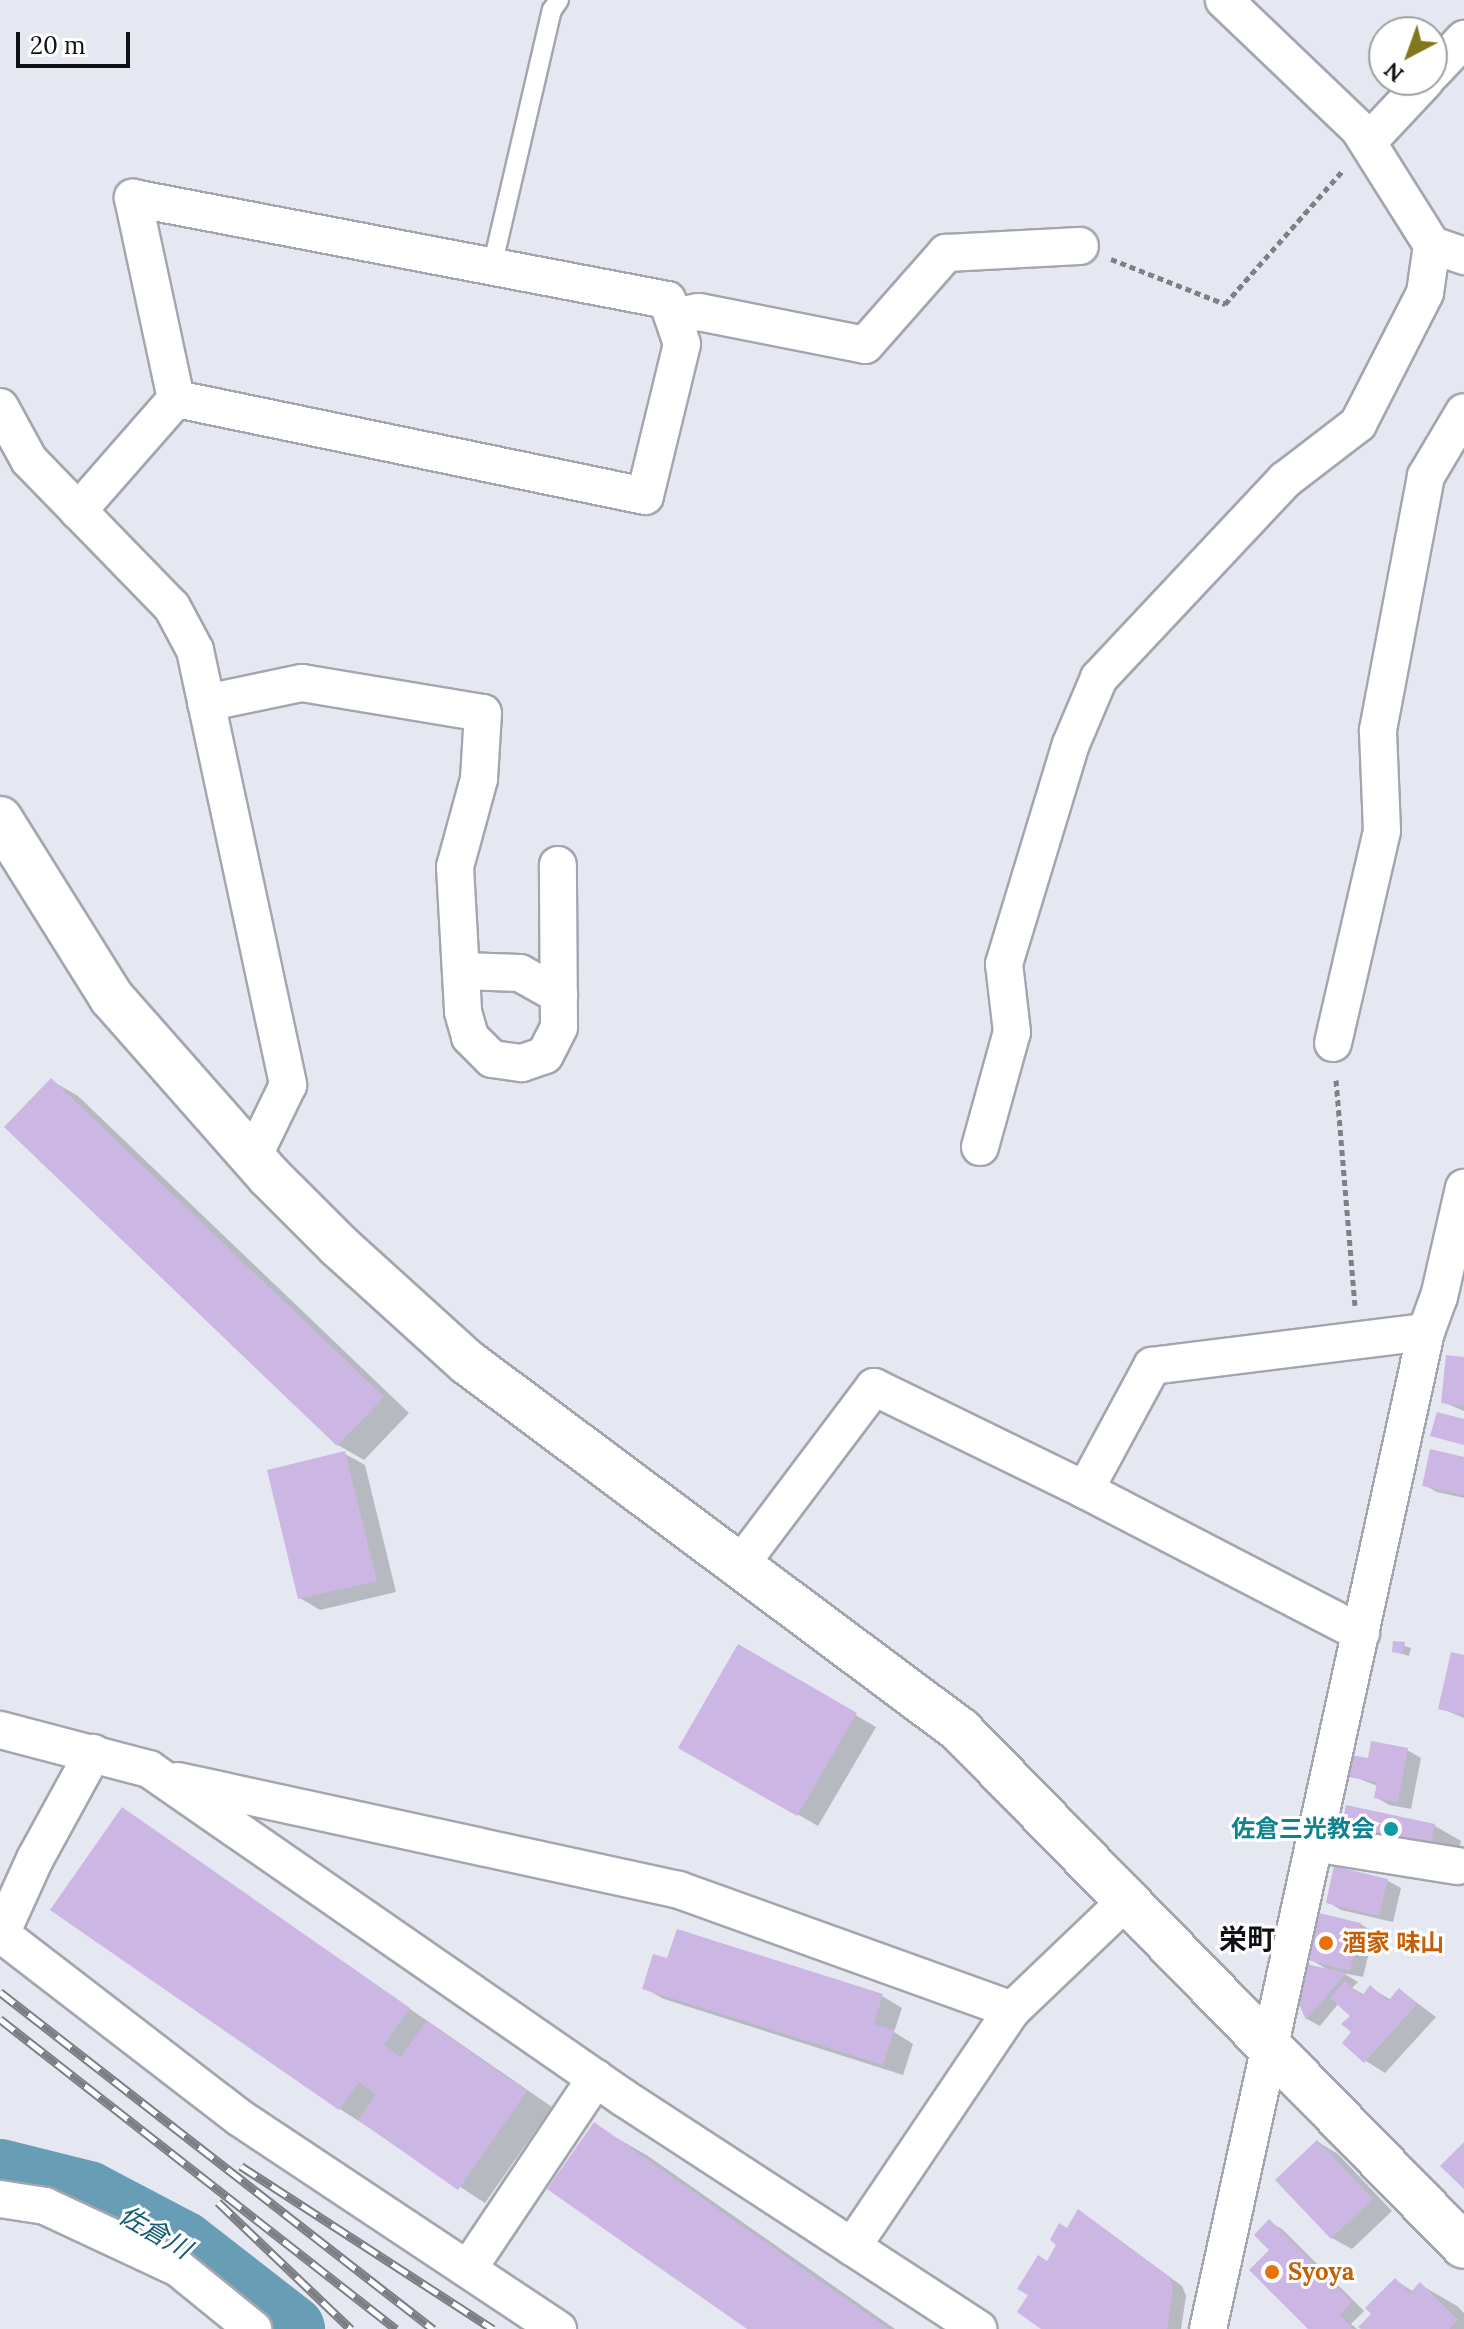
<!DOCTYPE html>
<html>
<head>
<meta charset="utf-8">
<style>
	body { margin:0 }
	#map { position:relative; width:1464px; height:2329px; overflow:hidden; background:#e5e8f1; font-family:Lora,"Noto Sans JP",serif }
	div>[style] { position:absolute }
	.shadow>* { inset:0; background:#0003 }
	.river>* { height:68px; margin:-34px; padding:0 34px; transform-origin:34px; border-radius:34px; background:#689db6 }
	.building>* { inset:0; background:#ccb6e4 }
	.path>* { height:5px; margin-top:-2.5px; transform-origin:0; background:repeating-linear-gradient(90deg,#7e8086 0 6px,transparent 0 10px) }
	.roads { filter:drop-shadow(2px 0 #a3a6af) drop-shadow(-2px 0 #a3a6af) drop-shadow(0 2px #a3a6af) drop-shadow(0 -2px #a3a6af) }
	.lane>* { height:18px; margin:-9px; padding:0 9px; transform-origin:9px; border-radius:9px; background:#fff }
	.street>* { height:36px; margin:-18px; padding:0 18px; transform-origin:18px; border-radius:18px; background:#fff }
	.secondary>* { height:44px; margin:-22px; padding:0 22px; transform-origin:22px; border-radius:22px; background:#fff }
	.rail>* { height:9px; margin-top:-4.5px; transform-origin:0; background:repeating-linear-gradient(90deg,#fff 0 18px,#7c7e84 0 36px); box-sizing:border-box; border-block:2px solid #7c7e84 }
	.dots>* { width:22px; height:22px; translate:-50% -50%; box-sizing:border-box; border:4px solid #fff; border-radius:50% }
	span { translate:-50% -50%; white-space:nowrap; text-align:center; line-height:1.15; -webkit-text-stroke:6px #fff; paint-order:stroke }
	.culture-label { font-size:24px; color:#0d838f; font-weight:700 }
	.right { translate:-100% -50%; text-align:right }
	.food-label { font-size:24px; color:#c56008; font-weight:700 }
	.left { translate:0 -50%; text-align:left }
	.water-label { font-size:26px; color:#145a74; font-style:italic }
	.quarter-label { font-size:28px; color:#0f1114; font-weight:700 }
	.north { position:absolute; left:1368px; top:16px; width:80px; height:80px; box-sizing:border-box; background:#fff; border:2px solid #9fa0a1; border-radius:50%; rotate:221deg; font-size:22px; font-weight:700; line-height:32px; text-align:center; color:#0f1114 }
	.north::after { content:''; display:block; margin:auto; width:28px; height:36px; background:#83771b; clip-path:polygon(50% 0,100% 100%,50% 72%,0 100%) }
	.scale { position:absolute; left:16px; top:32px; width:114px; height:36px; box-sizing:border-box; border:4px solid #0f1114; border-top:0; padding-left:10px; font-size:24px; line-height:28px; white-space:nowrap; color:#0f1114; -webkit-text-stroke:6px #fff; paint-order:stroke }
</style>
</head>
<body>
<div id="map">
	<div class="shadow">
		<div style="clip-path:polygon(52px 1081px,78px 1096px,409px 1413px,364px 1460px,338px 1445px)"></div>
		<div style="clip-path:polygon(1464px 1359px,1464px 1411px,1443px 1402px)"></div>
		<div style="clip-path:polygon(345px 1454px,365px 1465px,396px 1592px,320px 1610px,300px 1598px)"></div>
		<div style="clip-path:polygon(1464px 1459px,1464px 1498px,1437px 1492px,1424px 1485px)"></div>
		<div style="clip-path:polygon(1395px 1643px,1411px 1648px,1409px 1656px,1394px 1651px)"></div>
		<div style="clip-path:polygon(739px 1647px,876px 1727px,818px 1826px,681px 1747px)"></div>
		<div style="clip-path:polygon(1464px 1657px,1464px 1718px,1440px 1708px)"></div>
		<div style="clip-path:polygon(1407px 1750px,1421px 1758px,1411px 1809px,1389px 1805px,1376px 1797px,1378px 1786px,1351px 1776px,1370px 1760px)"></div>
		<div style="clip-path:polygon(1347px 1807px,1435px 1826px,1461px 1841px,1456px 1861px)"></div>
		<div style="clip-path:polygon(122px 1810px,552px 2107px,485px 2203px,340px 2109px)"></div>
		<div style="clip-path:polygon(1388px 1881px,1401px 1888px,1393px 1922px,1341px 1910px,1328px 1902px)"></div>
		<div style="clip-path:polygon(1360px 1924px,1374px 1932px,1363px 1977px,1343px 1973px,1358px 1982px,1352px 1988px,1365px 1995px,1371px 1988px,1391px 2000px,1400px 1990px,1436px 2017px,1385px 2073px,1366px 2061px,1354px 2032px,1353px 2015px,1339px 2003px,1320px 2026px,1307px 2019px,1298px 1997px,1328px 1970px,1310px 1959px)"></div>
		<div style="clip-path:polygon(644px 1988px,882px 1996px,902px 2008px,894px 2032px,913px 2044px,903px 2075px,664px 1999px)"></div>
		<div style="clip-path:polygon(594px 2125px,648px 2156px,895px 2329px,751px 2329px)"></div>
		<div style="clip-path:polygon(1318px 2142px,1338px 2154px,1392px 2211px,1352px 2249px,1332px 2238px)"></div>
		<div style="clip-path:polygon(1091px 2219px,1182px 2286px,1186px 2296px,1181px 2329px,1045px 2329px,1048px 2263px)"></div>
		<div style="clip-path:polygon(1269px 2222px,1282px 2229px,1364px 2311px,1351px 2324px,1357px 2329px,1311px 2329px,1272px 2250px)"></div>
		<div style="clip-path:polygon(1395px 2280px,1414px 2292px,1421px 2285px,1457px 2306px,1464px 2313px,1464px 2329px,1364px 2329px)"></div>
	</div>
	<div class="river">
		<div style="left:0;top:2173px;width:91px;rotate:14deg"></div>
		<div style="left:88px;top:2195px;width:107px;rotate:27.8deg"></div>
		<div style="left:183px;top:2245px;width:137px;rotate:37.9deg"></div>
	</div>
	<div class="building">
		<div style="clip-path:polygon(51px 1078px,384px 1397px,337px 1446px,4px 1127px)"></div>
		<div style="clip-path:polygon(1446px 1355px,1464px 1357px,1464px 1406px,1441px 1403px)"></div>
		<div style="clip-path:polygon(1437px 1412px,1464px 1419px,1464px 1445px,1430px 1436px)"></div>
		<div style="clip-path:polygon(1430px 1449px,1464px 1457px,1464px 1495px,1422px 1486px)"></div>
		<div style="clip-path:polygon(345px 1451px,377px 1581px,298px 1599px,267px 1470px)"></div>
		<div style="clip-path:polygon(1393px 1641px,1405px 1642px,1403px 1654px,1392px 1652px)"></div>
		<div style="clip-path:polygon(738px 1644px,857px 1713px,797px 1816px,678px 1748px)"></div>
		<div style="clip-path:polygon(1451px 1652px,1464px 1655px,1464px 1715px,1438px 1709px)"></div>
		<div style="clip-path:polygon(1371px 1741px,1408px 1748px,1398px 1803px,1374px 1798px,1377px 1782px,1348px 1777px,1352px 1755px,1368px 1758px)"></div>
		<div style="clip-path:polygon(1346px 1805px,1435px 1824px,1430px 1848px,1351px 1834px,1342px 1823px)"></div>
		<div style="clip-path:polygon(122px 1807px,410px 2008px,384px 2045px,401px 2057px,426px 2021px,527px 2091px,458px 2190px,358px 2120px,376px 2094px,359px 2082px,339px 2110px,50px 1910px)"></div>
		<div style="clip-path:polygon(1334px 1866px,1388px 1879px,1379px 1916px,1326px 1903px)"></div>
		<div style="clip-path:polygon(1319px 1913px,1361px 1923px,1350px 1971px,1308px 1960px)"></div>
		<div style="clip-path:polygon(677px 1929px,883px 1994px,874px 2024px,894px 2030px,883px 2065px,642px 1989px,653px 1954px,667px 1958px)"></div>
		<div style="clip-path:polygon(1306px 1964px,1346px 1973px,1306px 2020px,1296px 1997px)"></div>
		<div style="clip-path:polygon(1345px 1981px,1362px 1996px,1370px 1985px,1388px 2001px,1399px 1988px,1417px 2004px,1364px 2063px,1342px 2043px,1351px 2032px,1341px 2024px,1350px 2016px,1330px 1998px)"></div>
		<div style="clip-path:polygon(594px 2122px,889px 2329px,747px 2329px,547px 2189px)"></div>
		<div style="clip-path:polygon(1317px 2140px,1373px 2199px,1331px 2239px,1275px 2180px)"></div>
		<div style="clip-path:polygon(1464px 2142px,1464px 2189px,1440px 2166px)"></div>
		<div style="clip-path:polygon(1078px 2209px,1169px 2277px,1173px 2288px,1167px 2329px,1041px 2329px,1017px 2312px,1028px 2295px,1017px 2289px,1038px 2255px,1047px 2261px,1056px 2245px,1050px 2240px,1059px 2223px,1067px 2228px)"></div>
		<div style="clip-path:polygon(1269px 2219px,1352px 2302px,1340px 2315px,1353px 2329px,1308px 2329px,1249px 2270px,1269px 2250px,1254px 2235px)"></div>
		<div style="clip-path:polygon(1395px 2278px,1410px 2293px,1420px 2282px,1458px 2320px,1449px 2329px,1361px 2329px,1358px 2327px,1371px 2314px,1365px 2308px)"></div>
	</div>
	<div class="path">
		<div style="left:1111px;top:259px;width:123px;rotate:21.5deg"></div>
		<div style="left:1225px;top:304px;width:179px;rotate:-48.6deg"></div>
		<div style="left:1336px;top:1080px;width:226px;rotate:85.2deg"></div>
	</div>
	<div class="roads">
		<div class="lane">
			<div style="left:492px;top:267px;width:264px;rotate:-76.9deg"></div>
			<div style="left:552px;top:10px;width:12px;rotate:-55deg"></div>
		</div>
		<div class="street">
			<div style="left:1432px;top:73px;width:47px;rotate:-46.7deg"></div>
			<div style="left:1368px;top:142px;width:85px;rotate:-46.9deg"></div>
			<div style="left:1432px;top:245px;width:34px;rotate:19deg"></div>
			<div style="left:673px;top:317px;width:26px;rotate:-11deg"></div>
			<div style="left:699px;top:312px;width:169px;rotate:11.2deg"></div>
			<div style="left:865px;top:345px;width:123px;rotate:-48.6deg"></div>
			<div style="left:946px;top:253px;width:134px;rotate:-3deg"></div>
			<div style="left:0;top:407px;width:60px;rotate:61.3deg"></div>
			<div style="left:29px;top:460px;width:205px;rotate:45.8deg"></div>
			<div style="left:172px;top:607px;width:49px;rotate:61.9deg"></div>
			<div style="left:195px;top:650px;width:445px;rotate:77.9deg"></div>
			<div style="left:288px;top:1085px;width:80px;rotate:115.9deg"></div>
			<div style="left:78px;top:511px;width:149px;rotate:-48.8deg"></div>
			<div style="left:176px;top:399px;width:206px;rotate:-102.1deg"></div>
			<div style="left:133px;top:198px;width:544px;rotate:10.81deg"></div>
			<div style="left:667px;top:300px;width:46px;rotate:71.2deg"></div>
			<div style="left:682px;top:344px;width:156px;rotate:103.7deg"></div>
			<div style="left:645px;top:496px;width:479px;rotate:-168.3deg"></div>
			<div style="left:206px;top:703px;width:98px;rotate:-11.8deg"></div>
			<div style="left:302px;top:683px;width:183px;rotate:9.4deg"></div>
			<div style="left:483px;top:713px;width:66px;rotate:93.5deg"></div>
			<div style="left:479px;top:779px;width:91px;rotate:105.3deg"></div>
			<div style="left:455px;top:867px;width:145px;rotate:86.8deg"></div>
			<div style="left:463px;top:1012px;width:26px;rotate:74deg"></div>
			<div style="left:470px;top:1037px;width:31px;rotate:45deg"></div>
			<div style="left:492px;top:1059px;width:30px;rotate:8deg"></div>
			<div style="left:522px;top:1063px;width:24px;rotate:-19deg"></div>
			<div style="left:545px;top:1055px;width:31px;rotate:-63deg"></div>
			<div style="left:559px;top:1027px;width:162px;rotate:-90.4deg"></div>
			<div style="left:462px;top:971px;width:58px;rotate:2deg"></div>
			<div style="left:520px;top:973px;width:45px;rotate:29.4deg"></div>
			<div style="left:1333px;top:1043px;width:218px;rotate:-77deg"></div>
			<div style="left:1382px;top:831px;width:101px;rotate:-92.3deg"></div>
			<div style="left:1378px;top:730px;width:258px;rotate:-79.3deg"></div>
			<div style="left:1426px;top:476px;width:74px;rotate:-59.3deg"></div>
			<div style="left:980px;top:1147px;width:119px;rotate:-74.5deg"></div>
			<div style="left:1012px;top:1032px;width:68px;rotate:-96.7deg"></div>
			<div style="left:1004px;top:964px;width:230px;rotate:-73.1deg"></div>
			<div style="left:1071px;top:744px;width:72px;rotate:-67deg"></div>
			<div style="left:1099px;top:678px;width:272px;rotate:-46.8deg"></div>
			<div style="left:1285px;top:480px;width:92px;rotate:-37.5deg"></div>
			<div style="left:1358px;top:424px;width:147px;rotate:-62.9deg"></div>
			<div style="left:1425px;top:293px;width:49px;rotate:-81.7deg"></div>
			<div style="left:1432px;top:245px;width:137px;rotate:-122.2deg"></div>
			<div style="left:1359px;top:129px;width:187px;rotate:-136.3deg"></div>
			<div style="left:1085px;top:1490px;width:141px;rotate:-61.6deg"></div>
			<div style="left:1152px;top:1366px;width:276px;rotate:-7.1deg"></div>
			<div style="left:740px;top:1565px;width:223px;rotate:-53deg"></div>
			<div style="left:874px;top:1387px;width:235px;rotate:26deg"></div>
			<div style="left:1085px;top:1490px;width:311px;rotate:27.4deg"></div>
			<div style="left:0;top:1730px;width:154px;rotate:14.7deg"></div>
			<div style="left:149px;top:1769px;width:578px;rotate:34.71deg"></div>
			<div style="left:624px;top:2098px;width:423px;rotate:33.1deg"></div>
			<div style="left:178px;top:1781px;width:513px;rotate:12.27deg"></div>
			<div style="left:679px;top:1890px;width:354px;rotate:19.8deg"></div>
			<div style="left:1314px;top:1843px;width:145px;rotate:9.1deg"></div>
			<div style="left:1px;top:1934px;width:302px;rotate:37.6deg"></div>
			<div style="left:240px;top:2118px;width:382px;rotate:33.6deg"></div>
			<div style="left:0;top:1936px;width:85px;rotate:-65.6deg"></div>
			<div style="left:35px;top:1859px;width:121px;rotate:-61.3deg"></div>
			<div style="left:0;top:2199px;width:46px;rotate:8.8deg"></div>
			<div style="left:45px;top:2206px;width:147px;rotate:25deg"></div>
			<div style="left:178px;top:2268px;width:97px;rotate:39.1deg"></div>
			<div style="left:852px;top:2247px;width:286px;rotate:-56deg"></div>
			<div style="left:1012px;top:2010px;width:159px;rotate:-43.7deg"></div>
			<div style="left:468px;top:2269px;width:230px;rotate:-56.2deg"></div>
			<div style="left:1208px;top:2329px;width:1021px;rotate:-77.67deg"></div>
			<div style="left:1426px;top:1332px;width:37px;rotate:-70deg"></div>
			<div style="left:1439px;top:1297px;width:112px;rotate:-77.1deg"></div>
		</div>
		<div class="secondary">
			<div style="left:0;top:819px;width:211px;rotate:58deg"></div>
			<div style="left:112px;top:998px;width:237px;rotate:48.6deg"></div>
			<div style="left:269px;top:1176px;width:99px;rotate:45deg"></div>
			<div style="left:339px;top:1246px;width:173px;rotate:42.2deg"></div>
			<div style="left:467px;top:1362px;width:615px;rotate:36.74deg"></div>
			<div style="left:960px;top:1730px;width:721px;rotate:45.67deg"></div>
		</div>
	</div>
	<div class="rail">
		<div style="left:0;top:1992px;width:549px;rotate:37.89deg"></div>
		<div style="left:0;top:2019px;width:503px;rotate:38.05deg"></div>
		<div style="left:241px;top:2166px;width:300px;rotate:32.9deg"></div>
		<div style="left:218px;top:2202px;width:184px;rotate:43.7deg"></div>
	</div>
	<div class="dots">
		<div style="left:1391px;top:1829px;background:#0f9aa8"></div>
		<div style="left:1326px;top:1943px;background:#e8710a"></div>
		<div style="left:1272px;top:2272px;background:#e8710a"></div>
	</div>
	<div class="culture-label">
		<span class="right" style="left:1375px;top:1829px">佐倉三光教会</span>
	</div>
	<div class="food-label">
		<span class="left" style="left:1342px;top:1943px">酒家 味山</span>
		<span class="left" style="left:1288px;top:2272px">Syoya</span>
	</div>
	<div class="water-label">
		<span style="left:155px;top:2232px;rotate:30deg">佐倉川</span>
	</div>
	<div class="quarter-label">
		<span style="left:1247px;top:1939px">栄町</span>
	</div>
	<div class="north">N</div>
	<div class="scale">20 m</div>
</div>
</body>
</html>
